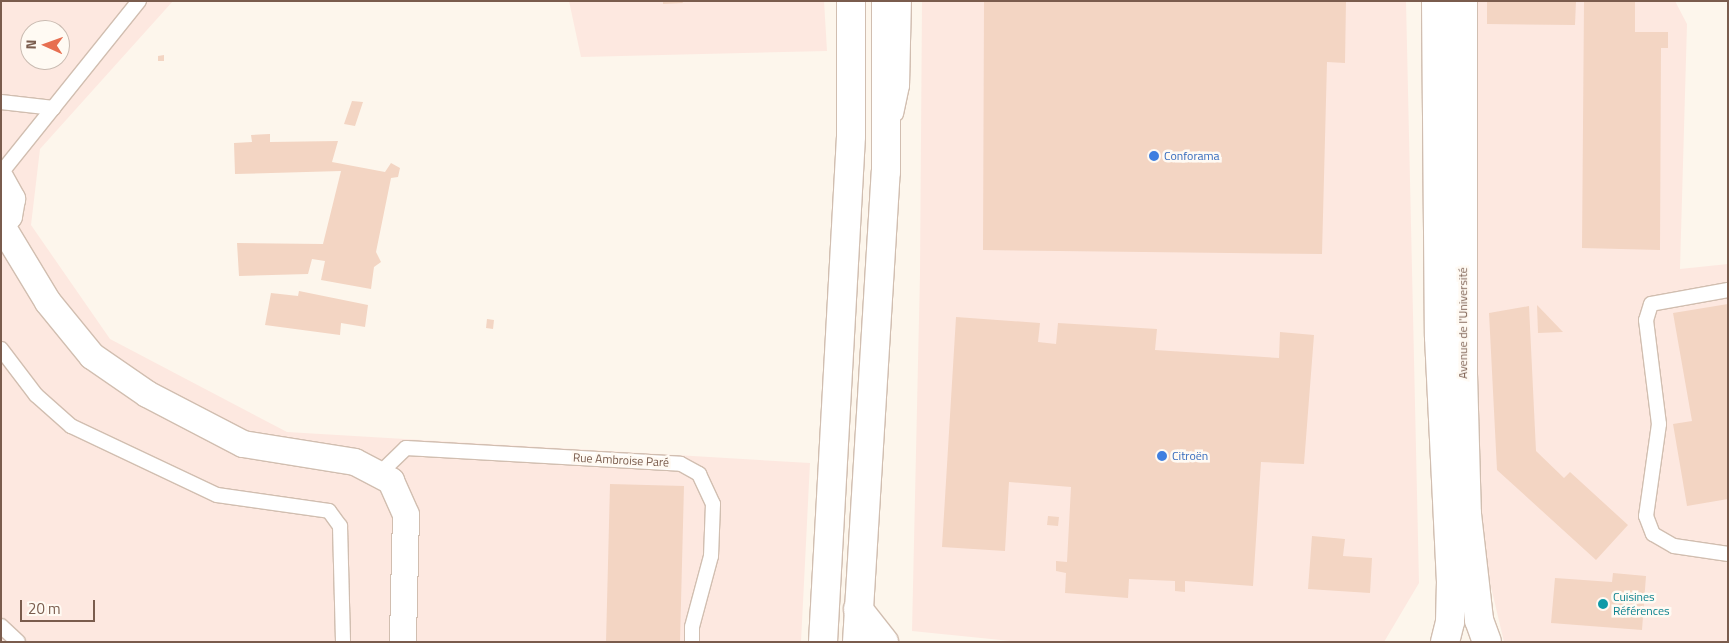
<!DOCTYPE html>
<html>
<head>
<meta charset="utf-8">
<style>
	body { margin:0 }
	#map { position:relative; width:1729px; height:643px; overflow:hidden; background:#fdf6ec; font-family:"Titillium Web",sans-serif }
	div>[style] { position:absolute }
	.commercial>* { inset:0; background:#fde8e0 }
	.building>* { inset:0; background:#f3d5c3 }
	.roads { filter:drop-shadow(1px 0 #d1beb0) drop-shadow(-1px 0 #d1beb0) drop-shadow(0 1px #d1beb0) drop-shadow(0 -1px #d1beb0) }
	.lane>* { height:14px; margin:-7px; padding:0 7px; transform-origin:7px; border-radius:7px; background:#fff }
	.street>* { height:26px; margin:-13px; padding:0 13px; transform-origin:13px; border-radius:13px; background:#fff }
	.secondary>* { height:28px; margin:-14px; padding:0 14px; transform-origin:14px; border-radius:14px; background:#fff }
	.dots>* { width:14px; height:14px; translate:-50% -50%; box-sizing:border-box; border:2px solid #fffaf3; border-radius:50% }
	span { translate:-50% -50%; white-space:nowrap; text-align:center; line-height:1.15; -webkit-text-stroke:5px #fffaf3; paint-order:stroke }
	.shop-label { font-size:12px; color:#366cbe }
	.left { translate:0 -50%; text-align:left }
	.street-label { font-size:12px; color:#7a5c4d }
	.culture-label { font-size:12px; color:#0d838f }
	.frame { position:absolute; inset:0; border:2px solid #7a5c4d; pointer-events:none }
	.north { position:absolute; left:20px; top:20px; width:50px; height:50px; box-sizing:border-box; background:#fffaf3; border:1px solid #cabbb1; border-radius:50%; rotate:272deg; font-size:14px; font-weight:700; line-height:20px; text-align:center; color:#7a5c4d }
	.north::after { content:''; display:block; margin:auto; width:18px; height:22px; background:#e76f51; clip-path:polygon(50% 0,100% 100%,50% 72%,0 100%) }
	.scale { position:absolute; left:20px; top:600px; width:75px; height:22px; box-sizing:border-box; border:2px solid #7a5c4d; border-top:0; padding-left:6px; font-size:15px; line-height:18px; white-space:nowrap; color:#7a5c4d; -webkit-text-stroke:4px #fffaf3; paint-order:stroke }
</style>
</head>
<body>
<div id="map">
	<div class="commercial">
		<div style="clip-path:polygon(evenodd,1px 1px,173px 1px,40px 149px,31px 225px,110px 339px,287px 432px,810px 463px,801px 642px,1px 642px,1px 1px,30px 30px,60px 30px,60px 60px,30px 60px,30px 30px)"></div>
		<div style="clip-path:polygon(569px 1px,824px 1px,827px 51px,581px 57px)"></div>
		<div style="clip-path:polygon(922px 1px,1406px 1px,1419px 583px,1384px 642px,1021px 642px,912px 631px,920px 273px)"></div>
		<div style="clip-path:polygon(1474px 1px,1675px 1px,1687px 24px,1680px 269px,1728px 264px,1728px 642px,1504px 642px,1474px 515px)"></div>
	</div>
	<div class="building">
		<div style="clip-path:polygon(663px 1px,682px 1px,683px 3px,663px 4px)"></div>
		<div style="clip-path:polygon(984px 1px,1346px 1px,1345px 63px,1327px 62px,1322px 254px,983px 250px)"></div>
		<div style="clip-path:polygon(1487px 1px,1576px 1px,1575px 25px,1487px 24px)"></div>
		<div style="clip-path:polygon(1584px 1px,1635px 1px,1635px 32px,1668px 32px,1668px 48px,1661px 48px,1660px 250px,1582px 248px)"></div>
		<div style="clip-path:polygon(164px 55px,164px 61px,158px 61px,158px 56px)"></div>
		<div style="clip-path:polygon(352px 101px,363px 102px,355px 126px,344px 124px)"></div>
		<div style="clip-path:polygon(270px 134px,270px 142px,338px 141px,332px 162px,385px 172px,391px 163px,400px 168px,398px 177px,391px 178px,376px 252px,381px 262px,374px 267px,371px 289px,321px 280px,325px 261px,312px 259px,308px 274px,239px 276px,237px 243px,323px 244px,341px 171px,235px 174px,234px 143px,252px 142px,251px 135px)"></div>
		<div style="clip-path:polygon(299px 291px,368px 305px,365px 327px,341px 323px,340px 335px,265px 325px,271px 293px,298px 296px)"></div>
		<div style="clip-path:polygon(1728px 304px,1728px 499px,1687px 506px,1673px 424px,1692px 421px,1673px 313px)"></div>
		<div style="clip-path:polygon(1537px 305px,1563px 332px,1538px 333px)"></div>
		<div style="clip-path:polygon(1529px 306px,1536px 451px,1564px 478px,1570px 472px,1628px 525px,1596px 560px,1497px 470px,1489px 313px)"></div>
		<div style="clip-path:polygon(956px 317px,1040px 323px,1038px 342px,1056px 344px,1058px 323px,1157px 329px,1155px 350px,1279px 358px,1280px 332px,1314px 335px,1304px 464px,1261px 462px,1253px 586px,1185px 581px,1185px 592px,1175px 591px,1175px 581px,1129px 579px,1128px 598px,1065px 593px,1066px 573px,1056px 571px,1056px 561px,1067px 562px,1071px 487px,1009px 482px,1005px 551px,942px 547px)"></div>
		<div style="clip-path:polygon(487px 319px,494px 320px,493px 329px,486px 328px)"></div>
		<div style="clip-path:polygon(610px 484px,684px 486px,680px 642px,606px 642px)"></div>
		<div style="clip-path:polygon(1048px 516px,1059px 517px,1058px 526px,1047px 525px)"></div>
		<div style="clip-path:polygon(1312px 536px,1345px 539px,1343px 556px,1372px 558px,1370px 593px,1308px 589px)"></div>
		<div style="clip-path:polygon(1613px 573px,1646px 576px,1642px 630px,1551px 623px,1555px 578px,1612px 582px)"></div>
	</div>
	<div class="roads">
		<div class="lane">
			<div style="left:1px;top:102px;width:53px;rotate:6.5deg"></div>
			<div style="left:896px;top:114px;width:29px;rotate:-78deg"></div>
			<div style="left:902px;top:86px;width:85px;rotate:-88.7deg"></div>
			<div style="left:1px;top:173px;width:221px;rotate:-51.3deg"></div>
			<div style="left:1728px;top:290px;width:78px;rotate:169.7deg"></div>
			<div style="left:1651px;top:304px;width:17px;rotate:107deg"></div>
			<div style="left:1646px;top:320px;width:105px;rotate:82.9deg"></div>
			<div style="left:1659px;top:424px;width:93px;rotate:98deg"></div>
			<div style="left:1646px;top:516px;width:19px;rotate:69deg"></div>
			<div style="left:1653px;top:534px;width:24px;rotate:30deg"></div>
			<div style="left:1674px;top:546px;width:55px;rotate:8.4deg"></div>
			<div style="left:1px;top:349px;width:58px;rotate:52.7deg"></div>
			<div style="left:36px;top:395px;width:47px;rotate:41.5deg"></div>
			<div style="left:71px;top:426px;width:161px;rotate:25.3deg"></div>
			<div style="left:217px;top:495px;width:113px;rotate:8.1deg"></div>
			<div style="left:329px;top:511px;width:19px;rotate:54deg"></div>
			<div style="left:340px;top:526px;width:116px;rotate:88.5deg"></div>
			<div style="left:378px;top:475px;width:39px;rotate:-44deg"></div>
			<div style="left:406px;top:448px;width:275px;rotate:3.3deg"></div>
			<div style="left:681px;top:464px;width:21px;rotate:29deg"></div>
			<div style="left:699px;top:474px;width:33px;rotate:65deg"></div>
			<div style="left:713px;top:504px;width:52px;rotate:92.2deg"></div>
			<div style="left:711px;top:556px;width:73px;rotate:105deg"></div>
			<div style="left:692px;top:627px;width:15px;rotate:90deg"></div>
			<div style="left:1px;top:626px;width:23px;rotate:43deg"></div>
		</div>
		<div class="street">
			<div style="left:1px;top:179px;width:23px;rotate:61deg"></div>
			<div style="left:12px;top:199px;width:17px;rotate:100deg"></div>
			<div style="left:9px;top:216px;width:13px;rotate:129deg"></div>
			<div style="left:2px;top:226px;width:89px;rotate:58.8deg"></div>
			<div style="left:48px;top:302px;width:70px;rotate:50.8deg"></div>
			<div style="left:92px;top:356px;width:67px;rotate:34.6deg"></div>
			<div style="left:147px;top:394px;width:108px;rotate:27.5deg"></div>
			<div style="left:243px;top:444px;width:113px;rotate:9.1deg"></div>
			<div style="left:355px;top:462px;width:41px;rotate:27.8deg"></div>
			<div style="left:391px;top:481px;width:37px;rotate:66deg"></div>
			<div style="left:406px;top:515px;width:127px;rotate:91.4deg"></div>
		</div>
		<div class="secondary">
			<div style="left:1436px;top:1px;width:336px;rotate:89.5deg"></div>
			<div style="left:1439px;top:337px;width:244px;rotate:87.2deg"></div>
			<div style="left:1451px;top:581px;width:41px;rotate:91.4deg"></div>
			<div style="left:1450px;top:622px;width:21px;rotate:104deg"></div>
			<div style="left:1463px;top:1px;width:373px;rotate:90deg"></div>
			<div style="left:1463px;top:374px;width:140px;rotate:88.4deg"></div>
			<div style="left:1467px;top:514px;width:107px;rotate:83.5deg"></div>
			<div style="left:1479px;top:620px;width:23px;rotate:70deg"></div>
			<div style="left:858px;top:609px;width:42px;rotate:51.8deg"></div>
			<div style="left:823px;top:642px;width:507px;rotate:-86.83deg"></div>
			<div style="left:851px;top:136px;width:135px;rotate:-90deg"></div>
			<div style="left:857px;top:642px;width:471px;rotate:-86.5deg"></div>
			<div style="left:886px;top:172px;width:171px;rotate:-90deg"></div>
		</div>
	</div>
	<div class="dots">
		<div style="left:1154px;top:156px;background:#3f7fe0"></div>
		<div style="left:1162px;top:456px;background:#3f7fe0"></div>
		<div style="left:1603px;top:604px;background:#0f9aa8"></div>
	</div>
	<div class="shop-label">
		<span class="left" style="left:1164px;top:156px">Conforama</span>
		<span class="left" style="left:1172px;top:456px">Citroën</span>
	</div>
	<div class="street-label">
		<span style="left:1463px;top:323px;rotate:-90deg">Avenue de l'Université</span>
		<span style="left:621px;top:460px;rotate:3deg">Rue Ambroise Paré</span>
	</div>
	<div class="culture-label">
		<span class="left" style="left:1613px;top:604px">Cuisines<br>Références</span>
	</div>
	<div class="frame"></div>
	<div class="north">N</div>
	<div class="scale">20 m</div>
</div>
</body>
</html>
